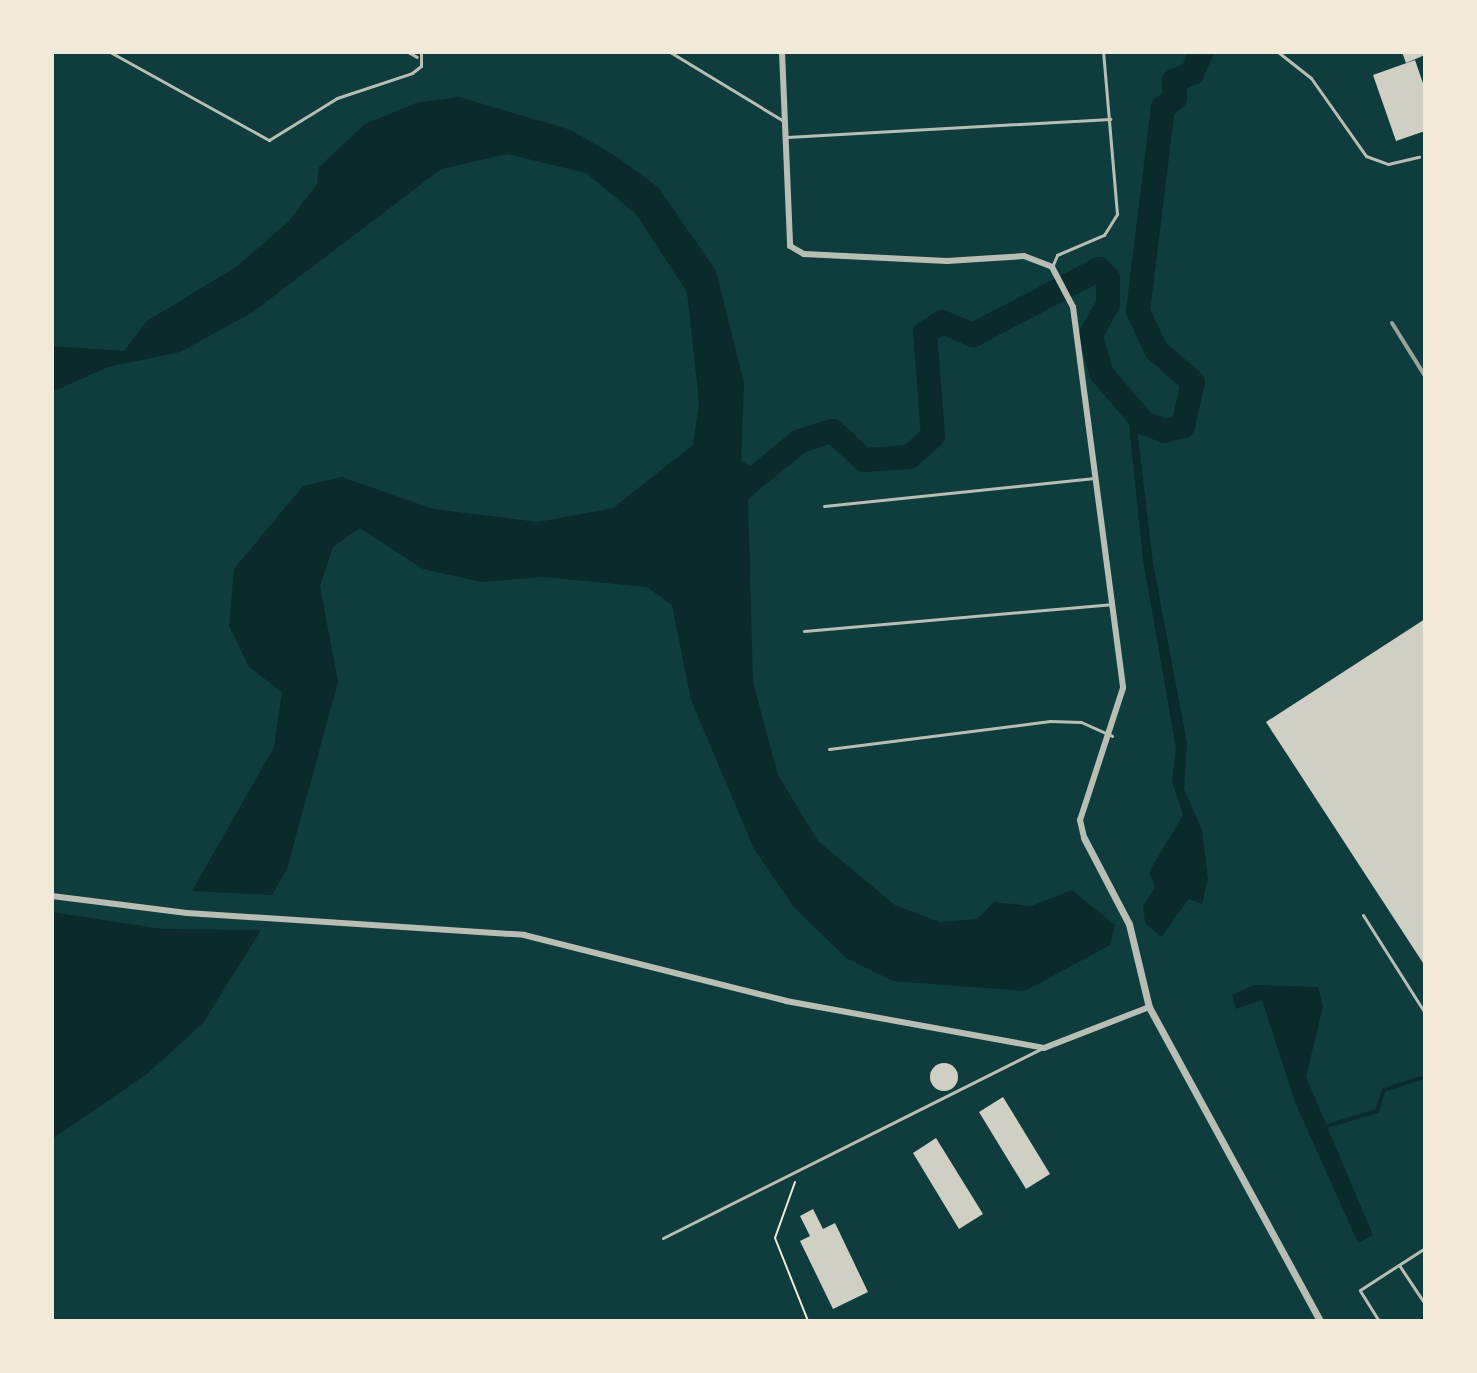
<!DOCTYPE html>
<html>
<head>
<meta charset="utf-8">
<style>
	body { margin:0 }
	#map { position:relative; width:1477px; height:1373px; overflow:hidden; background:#0f3d3e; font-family:"Roboto Condensed",sans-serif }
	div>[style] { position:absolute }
	.water>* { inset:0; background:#0a2a2b }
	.stream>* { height:4px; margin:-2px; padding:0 2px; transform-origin:2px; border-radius:2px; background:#0a2a2b }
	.river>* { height:24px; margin:-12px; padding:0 12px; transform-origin:12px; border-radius:12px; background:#0a2a2b }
	.building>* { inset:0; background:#cfcfc3 }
	.round { border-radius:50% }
	.path>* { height:2px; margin:-1px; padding:0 1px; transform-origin:1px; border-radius:1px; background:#f1e9da }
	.service>* { height:3px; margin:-1.5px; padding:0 1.5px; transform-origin:1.5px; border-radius:1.5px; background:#b8beb3 }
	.minor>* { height:6px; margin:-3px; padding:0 3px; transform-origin:3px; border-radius:3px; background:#b8beb3 }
	.tertiary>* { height:7px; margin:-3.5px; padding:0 3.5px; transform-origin:3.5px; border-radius:3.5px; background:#b8beb3 }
	.rail>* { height:4px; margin:-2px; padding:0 2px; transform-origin:2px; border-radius:2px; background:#97a49c }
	span { translate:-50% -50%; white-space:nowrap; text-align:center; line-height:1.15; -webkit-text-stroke:6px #f1e9da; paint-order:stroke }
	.frame { position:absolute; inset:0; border:54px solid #f1e9da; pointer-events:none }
</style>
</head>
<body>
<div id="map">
	<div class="water">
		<div style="clip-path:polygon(459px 97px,571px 130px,617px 157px,659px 188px,716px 271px,744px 383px,741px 461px,772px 477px,748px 500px,753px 682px,778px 775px,818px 841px,895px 905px,940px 922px,977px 919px,994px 902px,1031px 906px,1072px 890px,1115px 925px,1110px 945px,1025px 991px,893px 981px,846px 958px,793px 906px,754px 849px,691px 700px,672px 605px,647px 587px,543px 577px,481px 582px,423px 569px,360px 528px,333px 547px,320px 586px,338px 682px,287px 869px,272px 895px,192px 891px,274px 747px,282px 692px,249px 667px,229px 626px,234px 569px,303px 486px,342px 477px,433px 509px,538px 522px,613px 508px,693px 445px,699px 402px,687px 292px,635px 213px,586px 173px,507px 154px,441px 169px,253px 312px,180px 352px,108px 367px,52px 392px,52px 346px,124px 351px,147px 321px,236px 267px,288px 222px,317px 184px,319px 167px,365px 124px,416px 103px)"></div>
		<div style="clip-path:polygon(1126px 395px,1134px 403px,1153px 563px,1187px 743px,1184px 789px,1202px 830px,1208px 879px,1202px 904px,1189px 899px,1161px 937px,1145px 923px,1143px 906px,1155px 887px,1149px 872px,1183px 815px,1172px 781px,1176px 748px,1143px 560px)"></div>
		<div style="clip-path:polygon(52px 912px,162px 929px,261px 930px,203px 1023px,147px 1074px,52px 1139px)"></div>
		<div style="clip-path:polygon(1254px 985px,1318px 987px,1323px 1006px,1306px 1077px,1373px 1235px,1358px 1243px,1295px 1102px,1262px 1000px,1236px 1009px,1232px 995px)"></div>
	</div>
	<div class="stream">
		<div style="left:1327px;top:1126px;width:52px;rotate:-16.7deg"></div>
		<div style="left:1377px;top:1111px;width:22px;rotate:-72deg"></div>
		<div style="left:1384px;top:1090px;width:39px;rotate:-18deg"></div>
	</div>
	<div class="river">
		<div style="left:740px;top:480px;width:8px;rotate:30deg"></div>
		<div style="left:747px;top:484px;width:68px;rotate:-39.1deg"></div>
		<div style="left:800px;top:441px;width:34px;rotate:-17deg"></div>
		<div style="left:833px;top:431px;width:42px;rotate:43.1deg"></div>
		<div style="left:864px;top:460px;width:45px;rotate:-3.8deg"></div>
		<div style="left:909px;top:457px;width:32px;rotate:-41deg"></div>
		<div style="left:933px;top:436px;width:103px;rotate:-94.4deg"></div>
		<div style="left:925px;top:333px;width:20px;rotate:-33deg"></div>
		<div style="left:942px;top:322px;width:34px;rotate:23deg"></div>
		<div style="left:973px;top:335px;width:142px;rotate:-27.6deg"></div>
		<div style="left:1099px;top:269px;width:13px;rotate:45deg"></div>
		<div style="left:1108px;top:278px;width:26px;rotate:90deg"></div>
		<div style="left:1108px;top:304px;width:35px;rotate:119deg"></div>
		<div style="left:1091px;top:335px;width:39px;rotate:75deg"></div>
		<div style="left:1101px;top:373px;width:66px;rotate:49.3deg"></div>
		<div style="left:1144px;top:423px;width:22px;rotate:21deg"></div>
		<div style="left:1165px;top:431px;width:19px;rotate:-16deg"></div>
		<div style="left:1183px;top:426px;width:45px;rotate:-77.2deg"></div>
		<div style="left:1193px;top:382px;width:49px;rotate:-139.1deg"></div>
		<div style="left:1156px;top:350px;width:43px;rotate:-114.8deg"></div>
		<div style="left:1138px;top:311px;width:205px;rotate:-83deg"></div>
		<div style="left:1163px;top:108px;width:16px;rotate:-40deg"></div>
		<div style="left:1175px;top:98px;width:17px;rotate:-93deg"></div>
		<div style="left:1174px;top:81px;width:20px;rotate:-24deg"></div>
		<div style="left:1192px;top:73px;width:23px;rotate:-65deg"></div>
	</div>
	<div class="building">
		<div style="clip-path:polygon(1402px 52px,1425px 52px,1425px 55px,1406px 63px)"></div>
		<div style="clip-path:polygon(1415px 60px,1425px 89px,1425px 131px,1396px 141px,1373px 75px)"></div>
		<div style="clip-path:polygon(1425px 619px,1425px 966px,1266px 722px)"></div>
		<div class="round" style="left:930px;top:1063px;width:28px;height:28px"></div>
		<div style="clip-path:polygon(1003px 1097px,1050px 1174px,1026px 1189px,979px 1112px)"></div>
		<div style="clip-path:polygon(936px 1138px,983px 1214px,959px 1229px,913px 1153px)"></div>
		<div style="clip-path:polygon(813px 1209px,823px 1229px,835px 1223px,868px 1292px,833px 1309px,800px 1241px,810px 1236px,800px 1216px)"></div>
	</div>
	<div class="path">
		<div style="left:795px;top:1182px;width:59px;rotate:109.7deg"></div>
		<div style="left:775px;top:1238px;width:89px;rotate:68.3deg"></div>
	</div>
	<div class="service">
		<div style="left:110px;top:52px;width:182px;rotate:29deg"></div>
		<div style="left:269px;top:140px;width:80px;rotate:-31.7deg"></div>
		<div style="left:337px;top:98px;width:79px;rotate:-18.4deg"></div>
		<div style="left:412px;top:73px;width:11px;rotate:-38deg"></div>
		<div style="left:421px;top:66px;width:14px;rotate:-90deg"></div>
		<div style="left:408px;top:52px;width:10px;rotate:29deg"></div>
		<div style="left:670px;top:52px;width:131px;rotate:31.3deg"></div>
		<div style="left:1278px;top:52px;width:42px;rotate:38.2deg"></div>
		<div style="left:1311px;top:78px;width:95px;rotate:54.8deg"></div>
		<div style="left:1366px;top:156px;width:23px;rotate:20deg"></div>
		<div style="left:1388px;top:164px;width:32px;rotate:-13deg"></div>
		<div style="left:787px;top:137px;width:324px;rotate:-3.2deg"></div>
		<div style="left:1052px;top:267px;width:13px;rotate:-67deg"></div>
		<div style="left:1057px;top:255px;width:51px;rotate:-23.1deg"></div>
		<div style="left:1104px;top:235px;width:25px;rotate:-58deg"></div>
		<div style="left:1117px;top:214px;width:163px;rotate:-94.9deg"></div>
		<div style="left:824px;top:506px;width:272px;rotate:-5.9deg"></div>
		<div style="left:804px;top:631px;width:308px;rotate:-5deg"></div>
		<div style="left:829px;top:749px;width:223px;rotate:-7.2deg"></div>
		<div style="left:1050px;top:721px;width:31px;rotate:2deg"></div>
		<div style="left:1081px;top:722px;width:34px;rotate:24deg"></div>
		<div style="left:1363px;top:915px;width:116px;rotate:57.7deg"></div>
		<div style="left:663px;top:1238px;width:422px;rotate:-26.6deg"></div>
		<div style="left:1399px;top:1265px;width:47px;rotate:56.3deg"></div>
		<div style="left:1379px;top:1321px;width:36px;rotate:-122deg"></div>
		<div style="left:1360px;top:1290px;width:77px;rotate:-32.9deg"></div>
	</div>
	<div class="minor">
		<div style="left:782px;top:52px;width:194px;rotate:87.6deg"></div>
		<div style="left:790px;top:246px;width:16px;rotate:30deg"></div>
		<div style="left:804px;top:254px;width:143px;rotate:2.8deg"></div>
		<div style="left:947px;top:261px;width:77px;rotate:-3.7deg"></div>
		<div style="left:1024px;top:256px;width:30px;rotate:21deg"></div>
		<div style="left:1052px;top:267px;width:45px;rotate:62.3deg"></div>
		<div style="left:1073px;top:307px;width:384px;rotate:82.5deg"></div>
		<div style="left:1123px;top:688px;width:139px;rotate:108deg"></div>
		<div style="left:1080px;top:820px;width:18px;rotate:77deg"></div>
		<div style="left:52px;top:896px;width:136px;rotate:7.2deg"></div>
		<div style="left:187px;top:913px;width:338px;rotate:3.7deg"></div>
		<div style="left:524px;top:935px;width:270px;rotate:14.1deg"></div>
		<div style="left:786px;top:1001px;width:262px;rotate:10.3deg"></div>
		<div style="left:1044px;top:1048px;width:113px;rotate:-21.3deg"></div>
	</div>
	<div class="tertiary">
		<div style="left:1084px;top:838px;width:97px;rotate:62.4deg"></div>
		<div style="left:1129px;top:924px;width:85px;rotate:76.5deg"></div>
		<div style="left:1149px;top:1007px;width:358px;rotate:61.4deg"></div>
	</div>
	<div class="rail">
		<div style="left:1392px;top:323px;width:62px;rotate:58.1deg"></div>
	</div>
	<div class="frame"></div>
</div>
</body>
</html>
